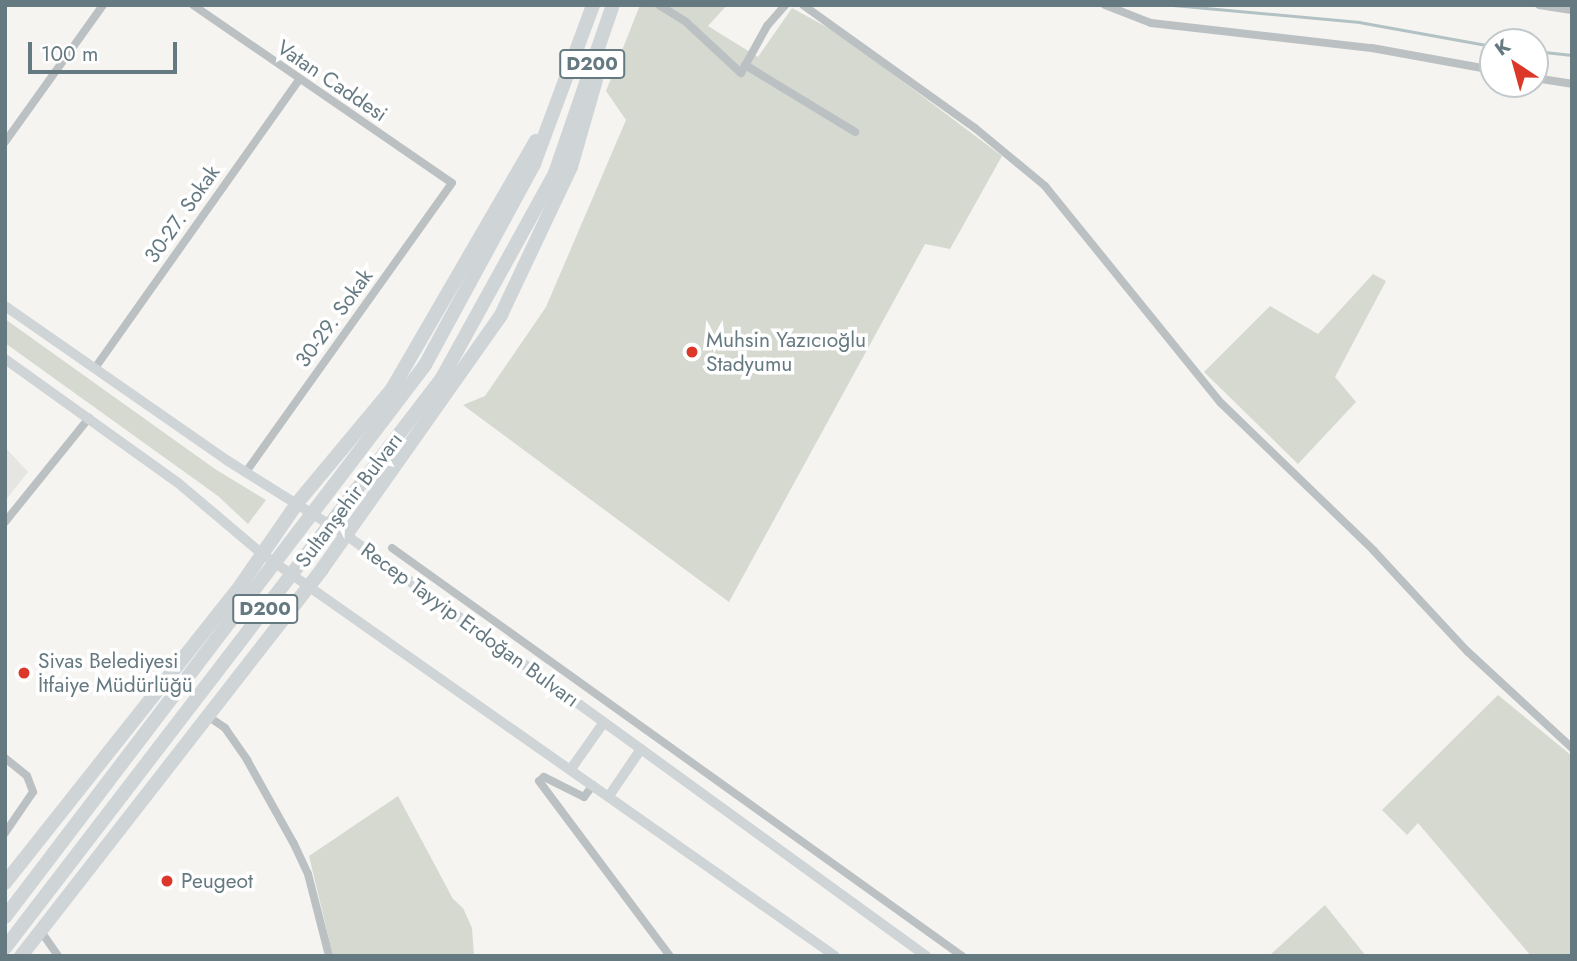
<!DOCTYPE html>
<html>
<head>
<meta charset="utf-8">
<style>
	body { margin:0 }
	#map { position:relative; width:1577px; height:961px; overflow:hidden; background:#f5f4f1; font-family:Jost,sans-serif }
	div>[style] { position:absolute }
	.built>* { inset:0; background:#e5e6e4 }
	.green>* { inset:0; background:#d5d9d0 }
	.stream>* { height:2.5px; margin:-1.25px; padding:0 1.25px; transform-origin:1.25px; border-radius:1.25px; background:#b2c2c4 }
	.street>* { height:8px; margin:-4px; padding:0 4px; transform-origin:4px; border-radius:4px; background:#bbc1c3 }
	.secondary>* { height:10px; margin:-5px; padding:0 5px; transform-origin:5px; border-radius:5px; background:#cfd5d7 }
	.highway>* { height:14px; margin:-7px; padding:0 7px; transform-origin:7px; border-radius:7px; background:#cfd5d7 }
	.dots>* { width:19px; height:19px; translate:-50% -50%; box-sizing:border-box; border:4px solid #fff; border-radius:50% }
	span { translate:-50% -50%; white-space:nowrap; text-align:center; line-height:1.15; -webkit-text-stroke:7px #fff; paint-order:stroke }
	.shield-label span { padding:2px 5px; background:#fff; border:2px solid; border-radius:5px; -webkit-text-stroke-width:0 }
	.shield-label { font-size:19px; color:#657981; font-weight:700 }
	.street-label { font-size:21px; color:#657981 }
	.poi-label { font-size:21px; color:#657981 }
	.left { translate:0 -50%; text-align:left }
	.frame { position:absolute; inset:0; border:7px solid #657981; pointer-events:none }
	.north { position:absolute; left:1479px; top:28px; width:70px; height:70px; box-sizing:border-box; background:#fff; border:2px solid #c1c9cd; border-radius:50%; rotate:324deg; font-size:19px; font-weight:700; line-height:28px; text-align:center; color:#657981 }
	.north::after { content:''; display:block; margin:auto; width:24px; height:32px; background:#db382a; clip-path:polygon(50% 0,100% 100%,50% 72%,0 100%) }
	.scale { position:absolute; left:28px; top:42px; width:149px; height:32px; box-sizing:border-box; border:4px solid #657981; border-top:0; padding-left:9px; font-size:21px; line-height:24px; white-space:nowrap; color:#657981; -webkit-text-stroke:5px #fff; paint-order:stroke }
</style>
</head>
<body>
<div id="map">
	<div class="built">
		<div style="clip-path:polygon(5px 447px,28px 472px,5px 501px)"></div>
	</div>
	<div class="green">
		<div style="clip-path:polygon(640px 5px,727px 5px,708px 26px,758px 57px,792px 8px,841px 35px,1002px 156px,950px 249px,925px 244px,729px 602px,463px 405px,485px 396px,546px 307px,626px 120px,606px 91px)"></div>
		<div style="clip-path:polygon(1373px 274px,1386px 281px,1335px 377px,1356px 402px,1298px 464px,1204px 372px,1270px 306px,1318px 334px)"></div>
		<div style="clip-path:polygon(5px 319px,215px 469px,266px 500px,248px 524px,218px 496px,5px 343px)"></div>
		<div style="clip-path:polygon(1498px 695px,1572px 756px,1572px 956px,1531px 956px,1418px 823px,1407px 835px,1382px 810px)"></div>
		<div style="clip-path:polygon(398px 796px,453px 899px,463px 908px,472px 928px,474px 956px,333px 956px,309px 856px)"></div>
		<div style="clip-path:polygon(1325px 905px,1366px 956px,1269px 956px)"></div>
	</div>
	<div class="stream">
		<div style="left:1173px;top:5px;width:187px;rotate:5.2deg"></div>
		<div style="left:1359px;top:22px;width:136px;rotate:10.2deg"></div>
		<div style="left:1535px;top:51px;width:37px;rotate:6deg"></div>
	</div>
	<div class="street">
		<div style="left:193px;top:5px;width:314px;rotate:34.5deg"></div>
		<div style="left:452px;top:183px;width:356px;rotate:125.5deg"></div>
		<div style="left:659px;top:5px;width:32px;rotate:32deg"></div>
		<div style="left:686px;top:22px;width:75px;rotate:42.8deg"></div>
		<div style="left:741px;top:73px;width:54px;rotate:-61deg"></div>
		<div style="left:767px;top:26px;width:28px;rotate:-49deg"></div>
		<div style="left:803px;top:5px;width:211px;rotate:35.6deg"></div>
		<div style="left:975px;top:128px;width:91px;rotate:39.6deg"></div>
		<div style="left:1045px;top:186px;width:279px;rotate:51deg"></div>
		<div style="left:1221px;top:403px;width:213px;rotate:44deg"></div>
		<div style="left:1374px;top:551px;width:137px;rotate:47.1deg"></div>
		<div style="left:1467px;top:651px;width:143px;rotate:42.7deg"></div>
		<div style="left:1105px;top:5px;width:49px;rotate:21.4deg"></div>
		<div style="left:1151px;top:23px;width:222px;rotate:6.5deg"></div>
		<div style="left:1372px;top:48px;width:123px;rotate:10.3deg"></div>
		<div style="left:1539px;top:5px;width:33px;rotate:9deg"></div>
		<div style="left:745px;top:65px;width:129px;rotate:31.3deg"></div>
		<div style="left:1535px;top:78px;width:37px;rotate:9deg"></div>
		<div style="left:5px;top:142px;width:168px;rotate:-54.4deg"></div>
		<div style="left:95px;top:368px;width:353px;rotate:-54.7deg"></div>
		<div style="left:5px;top:522px;width:134px;rotate:-51.1deg"></div>
		<div style="left:392px;top:548px;width:701px;rotate:35.59deg"></div>
		<div style="left:206px;top:715px;width:23px;rotate:34deg"></div>
		<div style="left:225px;top:728px;width:39px;rotate:55deg"></div>
		<div style="left:247px;top:760px;width:96px;rotate:60.8deg"></div>
		<div style="left:294px;top:844px;width:33px;rotate:65deg"></div>
		<div style="left:308px;top:874px;width:85px;rotate:75.6deg"></div>
		<div style="left:5px;top:758px;width:28px;rotate:39deg"></div>
		<div style="left:27px;top:776px;width:17px;rotate:69deg"></div>
		<div style="left:33px;top:792px;width:50px;rotate:124.3deg"></div>
		<div style="left:593px;top:785px;width:15px;rotate:127deg"></div>
		<div style="left:584px;top:797px;width:45px;rotate:-153.4deg"></div>
		<div style="left:544px;top:777px;width:6px;rotate:141deg"></div>
		<div style="left:539px;top:781px;width:219px;rotate:53.2deg"></div>
		<div style="left:40px;top:930px;width:32px;rotate:55deg"></div>
	</div>
	<div class="secondary">
		<div style="left:5px;top:306px;width:272px;rotate:34.8deg"></div>
		<div style="left:228px;top:461px;width:139px;rotate:32.1deg"></div>
		<div style="left:346px;top:535px;width:717px;rotate:35.97deg"></div>
		<div style="left:5px;top:359px;width:211px;rotate:35.6deg"></div>
		<div style="left:177px;top:482px;width:110px;rotate:40.2deg"></div>
		<div style="left:261px;top:553px;width:701px;rotate:35.07deg"></div>
		<div style="left:571px;top:769px;width:57px;rotate:-54.9deg"></div>
		<div style="left:609px;top:796px;width:57px;rotate:-55.8deg"></div>
	</div>
	<div class="highway">
		<div style="left:5px;top:883px;width:372px;rotate:-51.6deg"></div>
		<div style="left:236px;top:592px;width:109px;rotate:-55.4deg"></div>
		<div style="left:298px;top:502px;width:147px;rotate:-50.2deg"></div>
		<div style="left:392px;top:389px;width:287px;rotate:-59.9deg"></div>
		<div style="left:5px;top:917px;width:694px;rotate:-52.73deg"></div>
		<div style="left:425px;top:365px;width:229px;rotate:-61.5deg"></div>
		<div style="left:534px;top:164px;width:170px;rotate:-69.6deg"></div>
		<div style="left:5px;top:948px;width:718px;rotate:-52.52deg"></div>
		<div style="left:442px;top:378px;width:234px;rotate:-61.1deg"></div>
		<div style="left:555px;top:173px;width:178px;rotate:-71deg"></div>
		<div style="left:21px;top:956px;width:490px;rotate:-52.1deg"></div>
		<div style="left:322px;top:569px;width:311px;rotate:-54.8deg"></div>
		<div style="left:501px;top:315px;width:164px;rotate:-64.7deg"></div>
		<div style="left:571px;top:167px;width:91px;rotate:-74deg"></div>
	</div>
	<div class="dots">
		<div style="left:692px;top:352px;background:#db382a"></div>
		<div style="left:24px;top:673px;background:#db382a"></div>
		<div style="left:167px;top:881px;background:#db382a"></div>
	</div>
	<div class="shield-label">
		<span style="left:592px;top:64px">D200</span>
		<span style="left:265px;top:609px">D200</span>
	</div>
	<div class="street-label">
		<span style="left:332px;top:81px;rotate:34deg">Vatan Caddesi</span>
		<span style="left:182px;top:214px;rotate:-55deg">30-27. Sokak</span>
		<span style="left:334px;top:318px;rotate:-54deg">30-29. Sokak</span>
		<span style="left:349px;top:500px;rotate:-53deg">Sultanşehir Bulvarı</span>
		<span style="left:470px;top:625px;rotate:36deg">Recep Tayyip Erdoğan Bulvarı</span>
	</div>
	<div class="poi-label">
		<span class="left" style="left:706px;top:352px">Muhsin Yazıcıoğlu<br>Stadyumu</span>
		<span class="left" style="left:38px;top:673px">Sivas Belediyesi<br>İtfaiye Müdürlüğü</span>
		<span class="left" style="left:181px;top:881px">Peugeot</span>
	</div>
	<div class="frame"></div>
	<div class="north">K</div>
	<div class="scale">100 m</div>
</div>
</body>
</html>
